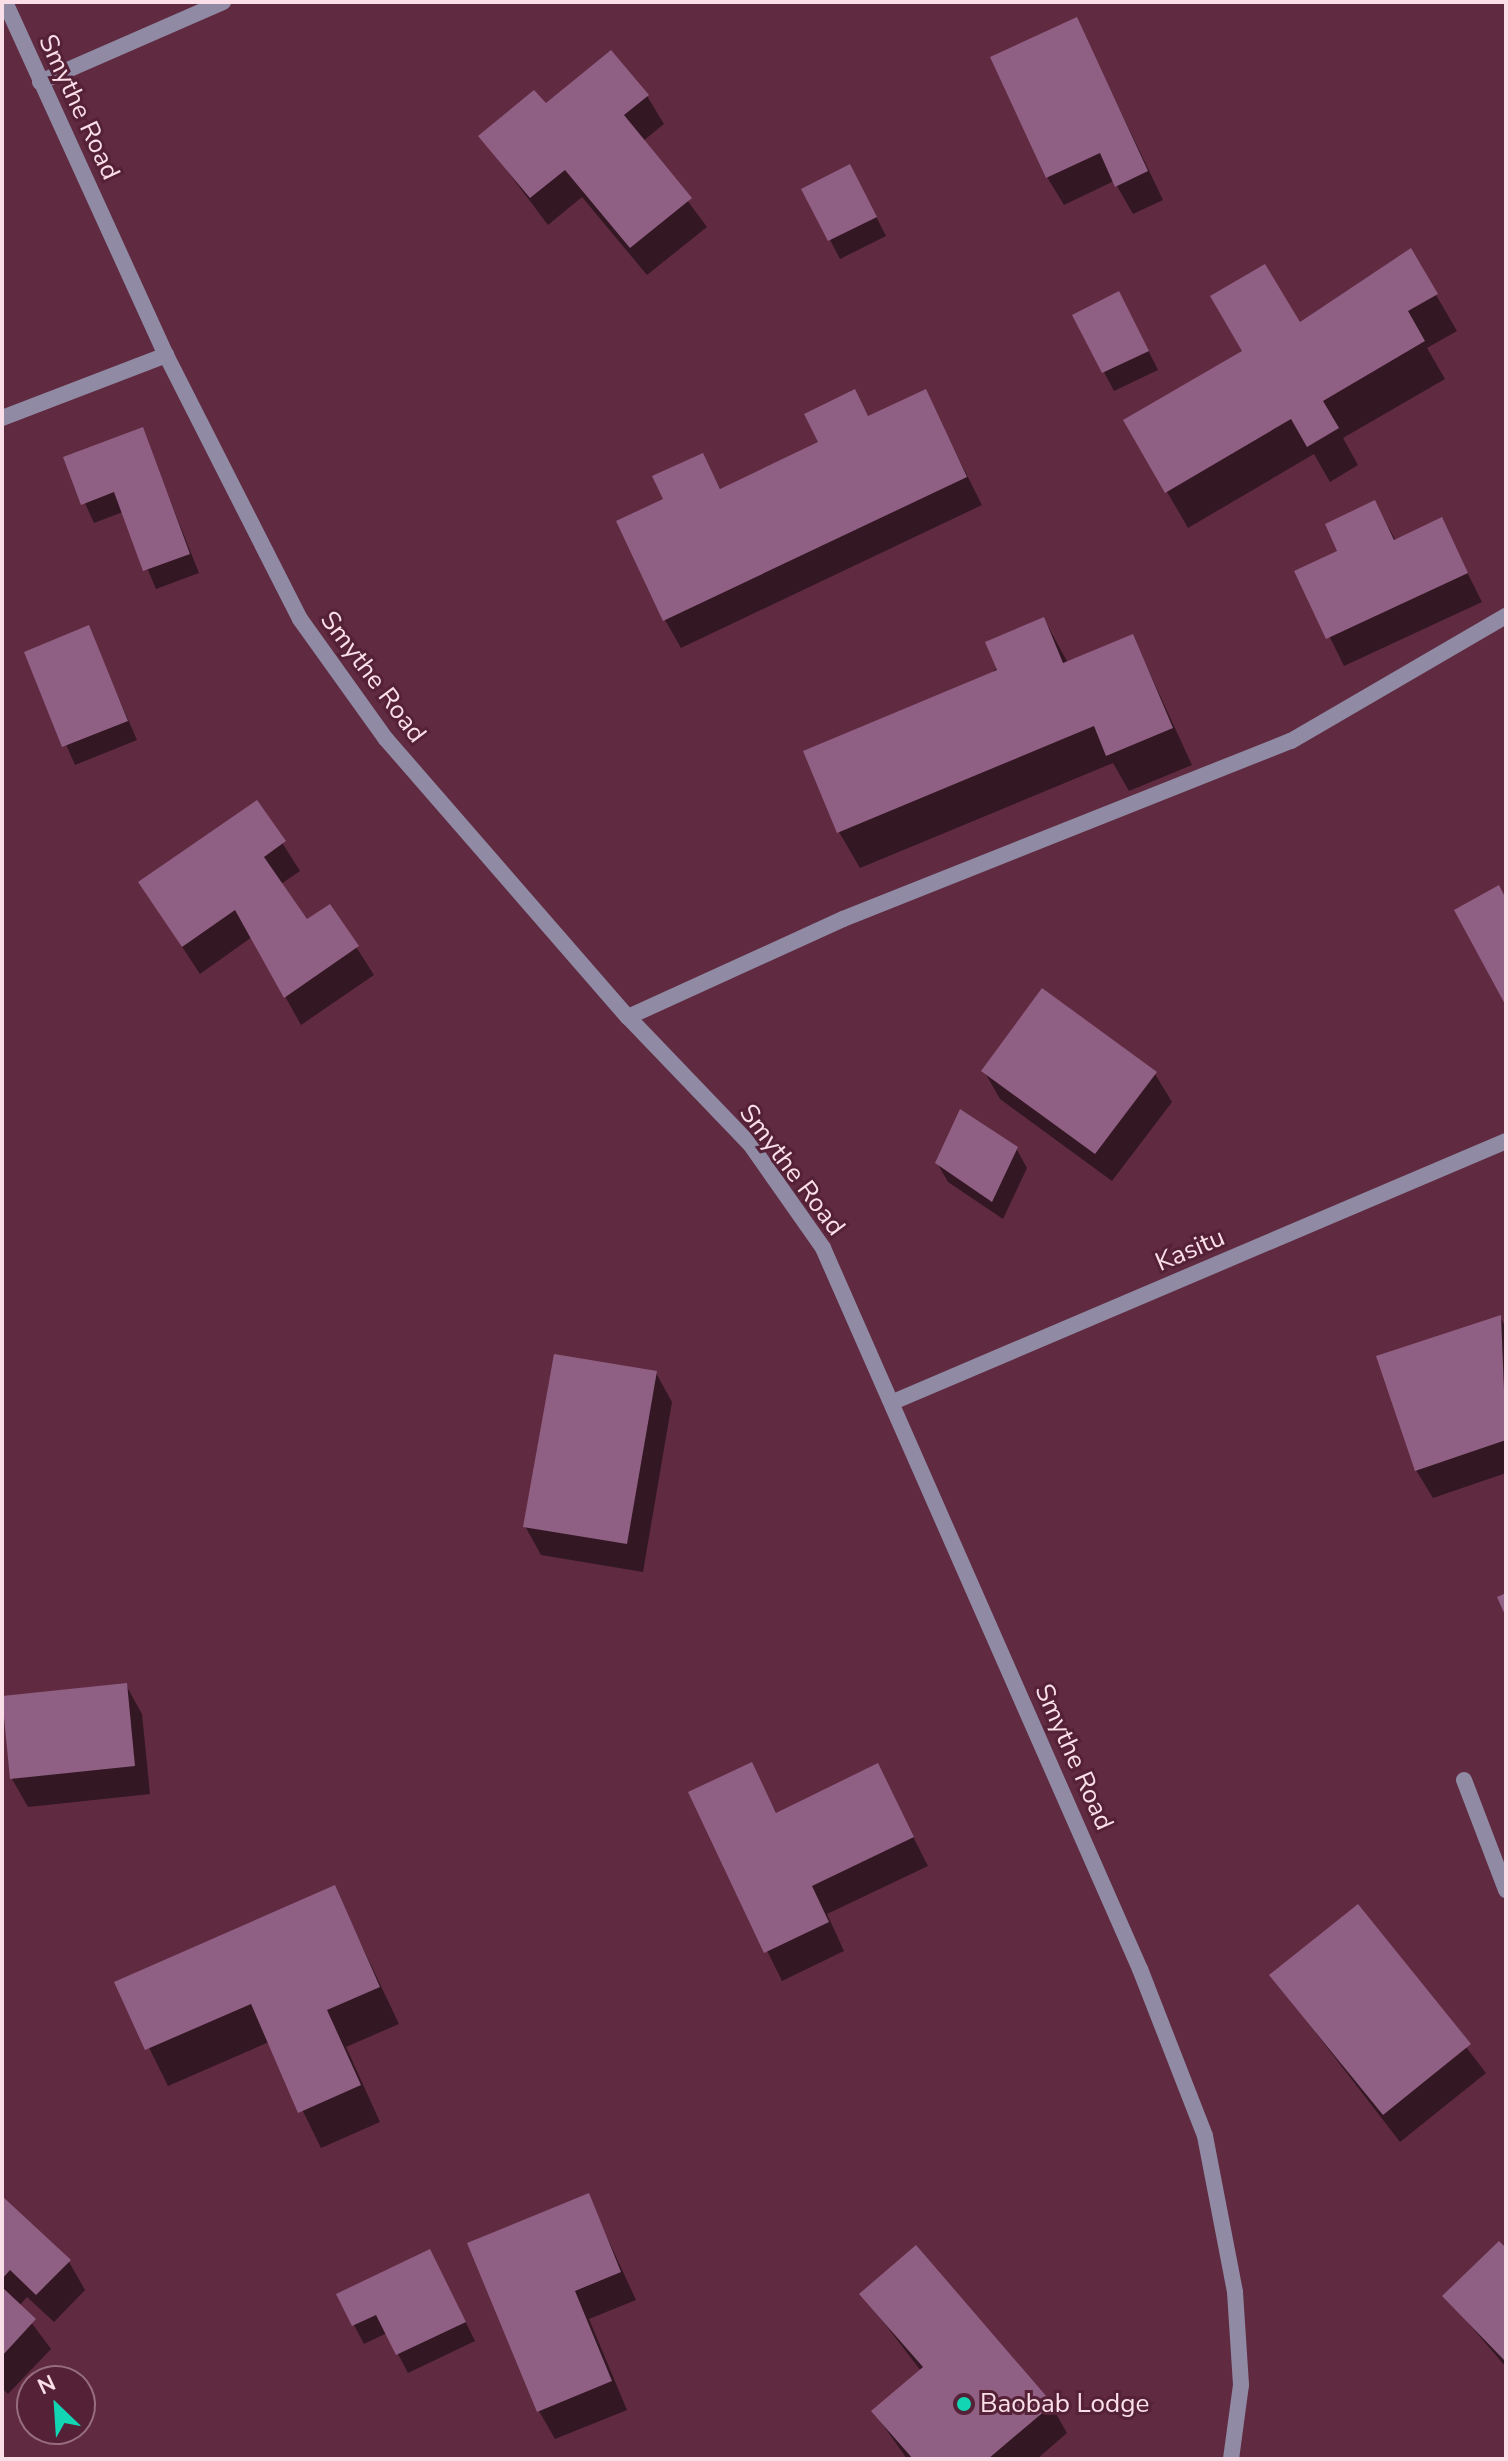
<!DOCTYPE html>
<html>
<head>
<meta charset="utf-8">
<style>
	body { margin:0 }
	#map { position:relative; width:1508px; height:2461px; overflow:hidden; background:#602b41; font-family:"Nunito Sans",sans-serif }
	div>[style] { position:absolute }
	.shadow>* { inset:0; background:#0007 }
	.building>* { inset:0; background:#905f84 }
	.minor>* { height:16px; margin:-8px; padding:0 8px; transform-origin:8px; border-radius:8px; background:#908aa4 }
	.dots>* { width:22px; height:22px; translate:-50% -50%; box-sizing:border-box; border:4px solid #542136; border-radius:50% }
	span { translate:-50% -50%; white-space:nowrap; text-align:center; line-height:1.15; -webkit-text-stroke:6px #542136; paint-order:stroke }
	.street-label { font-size:26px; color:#fbdfe8 }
	.poi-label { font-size:26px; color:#fbdfe8 }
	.left { translate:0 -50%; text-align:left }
	.frame { position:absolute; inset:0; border:4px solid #fbdfe8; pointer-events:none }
	.north { position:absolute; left:16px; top:2365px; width:80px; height:80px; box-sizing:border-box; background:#542136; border:2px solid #976d7d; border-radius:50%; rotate:335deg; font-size:22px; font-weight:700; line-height:32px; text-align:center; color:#fbdfe8 }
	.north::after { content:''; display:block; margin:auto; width:28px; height:36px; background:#12d5b4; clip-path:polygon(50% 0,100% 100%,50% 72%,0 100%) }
</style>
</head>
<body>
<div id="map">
	<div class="shadow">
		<div style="clip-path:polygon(1077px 20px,1163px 200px,1133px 214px,1114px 181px,1064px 205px,1047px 177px)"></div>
		<div style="clip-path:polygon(647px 96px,664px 124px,643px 141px,707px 227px,647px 275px,582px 197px,548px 225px,481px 136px,545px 106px)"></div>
		<div style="clip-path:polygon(860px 185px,886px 236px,840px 259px,804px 190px)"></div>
		<div style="clip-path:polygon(1410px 250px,1457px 331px,1427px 348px,1445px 379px,1343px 438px,1358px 465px,1330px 482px,1314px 454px,1188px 528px,1126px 421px,1299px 325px)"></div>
		<div style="clip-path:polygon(1129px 312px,1158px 370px,1114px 391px,1074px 315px)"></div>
		<div style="clip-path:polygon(854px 392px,869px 418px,925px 392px,982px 505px,681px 648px,665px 620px,665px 500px,702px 455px,721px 490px,821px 443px)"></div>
		<div style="clip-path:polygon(142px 430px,199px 573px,156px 589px,123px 512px,94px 523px,65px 459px)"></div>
		<div style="clip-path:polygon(1375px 503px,1396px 541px,1441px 520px,1482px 602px,1344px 666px,1297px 571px,1340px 552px)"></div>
		<div style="clip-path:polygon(1044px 619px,1068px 663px,1133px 637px,1192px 765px,1129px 791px,1113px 763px,860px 868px,839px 832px)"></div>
		<div style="clip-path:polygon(88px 627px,137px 740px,75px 765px,26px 653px)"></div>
		<div style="clip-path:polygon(257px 803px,300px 871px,281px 884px,306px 922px,330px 906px,374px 975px,301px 1025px,252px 937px,200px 974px,140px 883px)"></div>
		<div style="clip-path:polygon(984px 1071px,1155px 1074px,1172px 1102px,1112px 1181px,1000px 1099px)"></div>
		<div style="clip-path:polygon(1016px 1148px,1027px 1168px,1003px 1219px,948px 1182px,937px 1163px)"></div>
		<div style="clip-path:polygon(1500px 1317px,1506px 1328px,1506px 1473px,1433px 1498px,1416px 1470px)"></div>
		<div style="clip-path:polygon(656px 1373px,672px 1402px,643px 1572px,541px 1555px,525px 1526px)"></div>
		<div style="clip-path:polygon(126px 1685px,142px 1714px,150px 1794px,28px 1807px,12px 1779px)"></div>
		<div style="clip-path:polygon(751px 1765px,777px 1814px,877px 1766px,928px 1866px,827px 1914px,844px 1951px,782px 1981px,690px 1793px)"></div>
		<div style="clip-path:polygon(334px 1887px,399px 2024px,346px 2047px,380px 2122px,321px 2148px,269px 2042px,168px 2086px,117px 1983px)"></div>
		<div style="clip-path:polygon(1358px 1907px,1486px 2073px,1400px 2142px,1272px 1976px)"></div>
		<div style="clip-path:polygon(588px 2196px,636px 2300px,589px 2319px,627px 2410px,555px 2439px,539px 2411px)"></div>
		<div style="clip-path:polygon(2px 2199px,69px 2262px,85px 2290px,54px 2322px,27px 2297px,19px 2306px,51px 2349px,8px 2394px,2px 2388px)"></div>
		<div style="clip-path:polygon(1506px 2251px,1506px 2367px,1445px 2296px)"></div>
		<div style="clip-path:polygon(440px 2270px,475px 2341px,408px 2373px,387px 2333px,364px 2344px,354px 2325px)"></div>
		<div style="clip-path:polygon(862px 2294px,1051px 2405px,1067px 2433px,1037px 2459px,907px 2459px,874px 2412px,921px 2371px)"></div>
	</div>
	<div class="building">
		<div style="clip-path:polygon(1077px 17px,1148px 171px,1115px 187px,1100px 153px,1046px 178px,990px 57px)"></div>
		<div style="clip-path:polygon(611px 50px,649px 95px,624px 115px,692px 198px,630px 248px,565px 170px,530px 198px,478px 136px,534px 90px,546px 103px)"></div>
		<div style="clip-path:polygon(850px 164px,877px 217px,828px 241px,801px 189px)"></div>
		<div style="clip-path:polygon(1411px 248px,1438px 294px,1408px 311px,1425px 341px,1323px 401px,1339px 428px,1307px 447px,1291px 419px,1165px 493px,1123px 420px,1242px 351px,1210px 296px,1265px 264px,1300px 322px)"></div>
		<div style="clip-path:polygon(1119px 291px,1149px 351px,1102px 373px,1072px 315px)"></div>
		<div style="clip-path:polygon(855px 389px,868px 416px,926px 389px,967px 477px,663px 621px,616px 521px,663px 499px,652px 476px,703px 453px,720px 489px,818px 442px,804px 414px)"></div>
		<div style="clip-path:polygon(143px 427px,190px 554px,143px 571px,114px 492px,81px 505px,63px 457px)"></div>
		<div style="clip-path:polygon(1375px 500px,1394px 540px,1442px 517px,1468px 573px,1326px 639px,1294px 571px,1337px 551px,1325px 524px)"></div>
		<div style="clip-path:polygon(1044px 617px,1063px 663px,1133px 634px,1173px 728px,1106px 756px,1094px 726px,837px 833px,803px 751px,997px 670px,985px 642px)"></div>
		<div style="clip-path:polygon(89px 625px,128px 721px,62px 747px,24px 652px)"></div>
		<div style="clip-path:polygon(257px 800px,286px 841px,264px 857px,307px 919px,330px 904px,359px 946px,284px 998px,235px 910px,182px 947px,138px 882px)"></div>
		<div style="clip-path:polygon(1499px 885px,1506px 899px,1506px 1006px,1454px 910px)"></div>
		<div style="clip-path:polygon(1042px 988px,1157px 1072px,1095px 1154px,981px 1071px)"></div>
		<div style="clip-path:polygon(960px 1109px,1018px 1147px,992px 1202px,935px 1163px)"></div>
		<div style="clip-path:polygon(1501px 1315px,1506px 1440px,1415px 1471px,1376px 1356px)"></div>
		<div style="clip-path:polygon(554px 1354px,657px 1371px,627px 1544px,523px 1527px)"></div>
		<div style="clip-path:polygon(1506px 1593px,1506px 1617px,1497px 1597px)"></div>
		<div style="clip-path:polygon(127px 1683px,135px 1766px,10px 1779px,2px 1696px)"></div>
		<div style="clip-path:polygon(752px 1762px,776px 1813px,878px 1763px,914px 1837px,812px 1886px,829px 1922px,764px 1953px,688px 1792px)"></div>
		<div style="clip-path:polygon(335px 1885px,380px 1987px,327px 2010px,361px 2085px,298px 2113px,251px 2004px,145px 2050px,114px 1982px)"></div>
		<div style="clip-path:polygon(1358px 1904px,1471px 2044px,1383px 2115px,1269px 1975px)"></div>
		<div style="clip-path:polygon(589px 2193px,621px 2272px,575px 2291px,612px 2381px,537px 2412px,467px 2243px)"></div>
		<div style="clip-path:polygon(2px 2196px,71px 2260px,36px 2295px,10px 2270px,2px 2279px)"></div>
		<div style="clip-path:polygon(1499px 2241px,1506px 2248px,1506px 2362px,1442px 2296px)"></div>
		<div style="clip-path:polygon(916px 2245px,1053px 2404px,988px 2459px,913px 2459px,871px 2411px,923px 2367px,859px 2294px)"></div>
		<div style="clip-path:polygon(430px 2249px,466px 2322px,396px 2355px,376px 2315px,352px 2326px,336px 2294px)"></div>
		<div style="clip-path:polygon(2px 2287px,36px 2319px,2px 2356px)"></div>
	</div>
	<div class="minor">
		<div style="left:5px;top:2px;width:388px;rotate:65.5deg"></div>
		<div style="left:166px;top:355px;width:296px;rotate:63.1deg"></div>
		<div style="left:300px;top:619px;width:148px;rotate:54.4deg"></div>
		<div style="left:386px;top:739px;width:369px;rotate:49deg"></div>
		<div style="left:628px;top:1017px;width:176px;rotate:46.2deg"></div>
		<div style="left:750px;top:1144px;width:127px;rotate:54.9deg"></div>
		<div style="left:823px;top:1248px;width:788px;rotate:66.27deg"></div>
		<div style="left:1140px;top:1969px;width:179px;rotate:68.7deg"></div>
		<div style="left:1205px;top:2136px;width:159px;rotate:79.1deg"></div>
		<div style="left:1235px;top:2292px;width:93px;rotate:86.3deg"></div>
		<div style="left:1241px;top:2385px;width:75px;rotate:97.7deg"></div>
		<div style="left:40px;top:82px;width:200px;rotate:-23.6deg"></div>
		<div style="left:2px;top:418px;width:176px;rotate:-21deg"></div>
		<div style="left:628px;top:1017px;width:236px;rotate:-24.5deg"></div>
		<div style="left:843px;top:919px;width:482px;rotate:-21.7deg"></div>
		<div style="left:1291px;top:741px;width:249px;rotate:-30.2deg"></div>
		<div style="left:893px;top:1402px;width:666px;rotate:-23.06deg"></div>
		<div style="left:1464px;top:1780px;width:118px;rotate:69.1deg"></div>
	</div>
	<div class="dots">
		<div style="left:964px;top:2404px;background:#12d5b4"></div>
	</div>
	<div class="street-label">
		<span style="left:79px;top:107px;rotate:65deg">Smythe Road</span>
		<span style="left:373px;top:677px;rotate:53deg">Smythe Road</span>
		<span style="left:792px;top:1170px;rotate:53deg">Smythe Road</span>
		<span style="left:1190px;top:1250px;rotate:-23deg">Kasitu</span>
		<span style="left:1074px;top:1757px;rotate:66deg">Smythe Road</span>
	</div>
	<div class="poi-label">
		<span class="left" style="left:980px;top:2404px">Baobab Lodge</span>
	</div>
	<div class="frame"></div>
	<div class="north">N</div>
</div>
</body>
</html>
